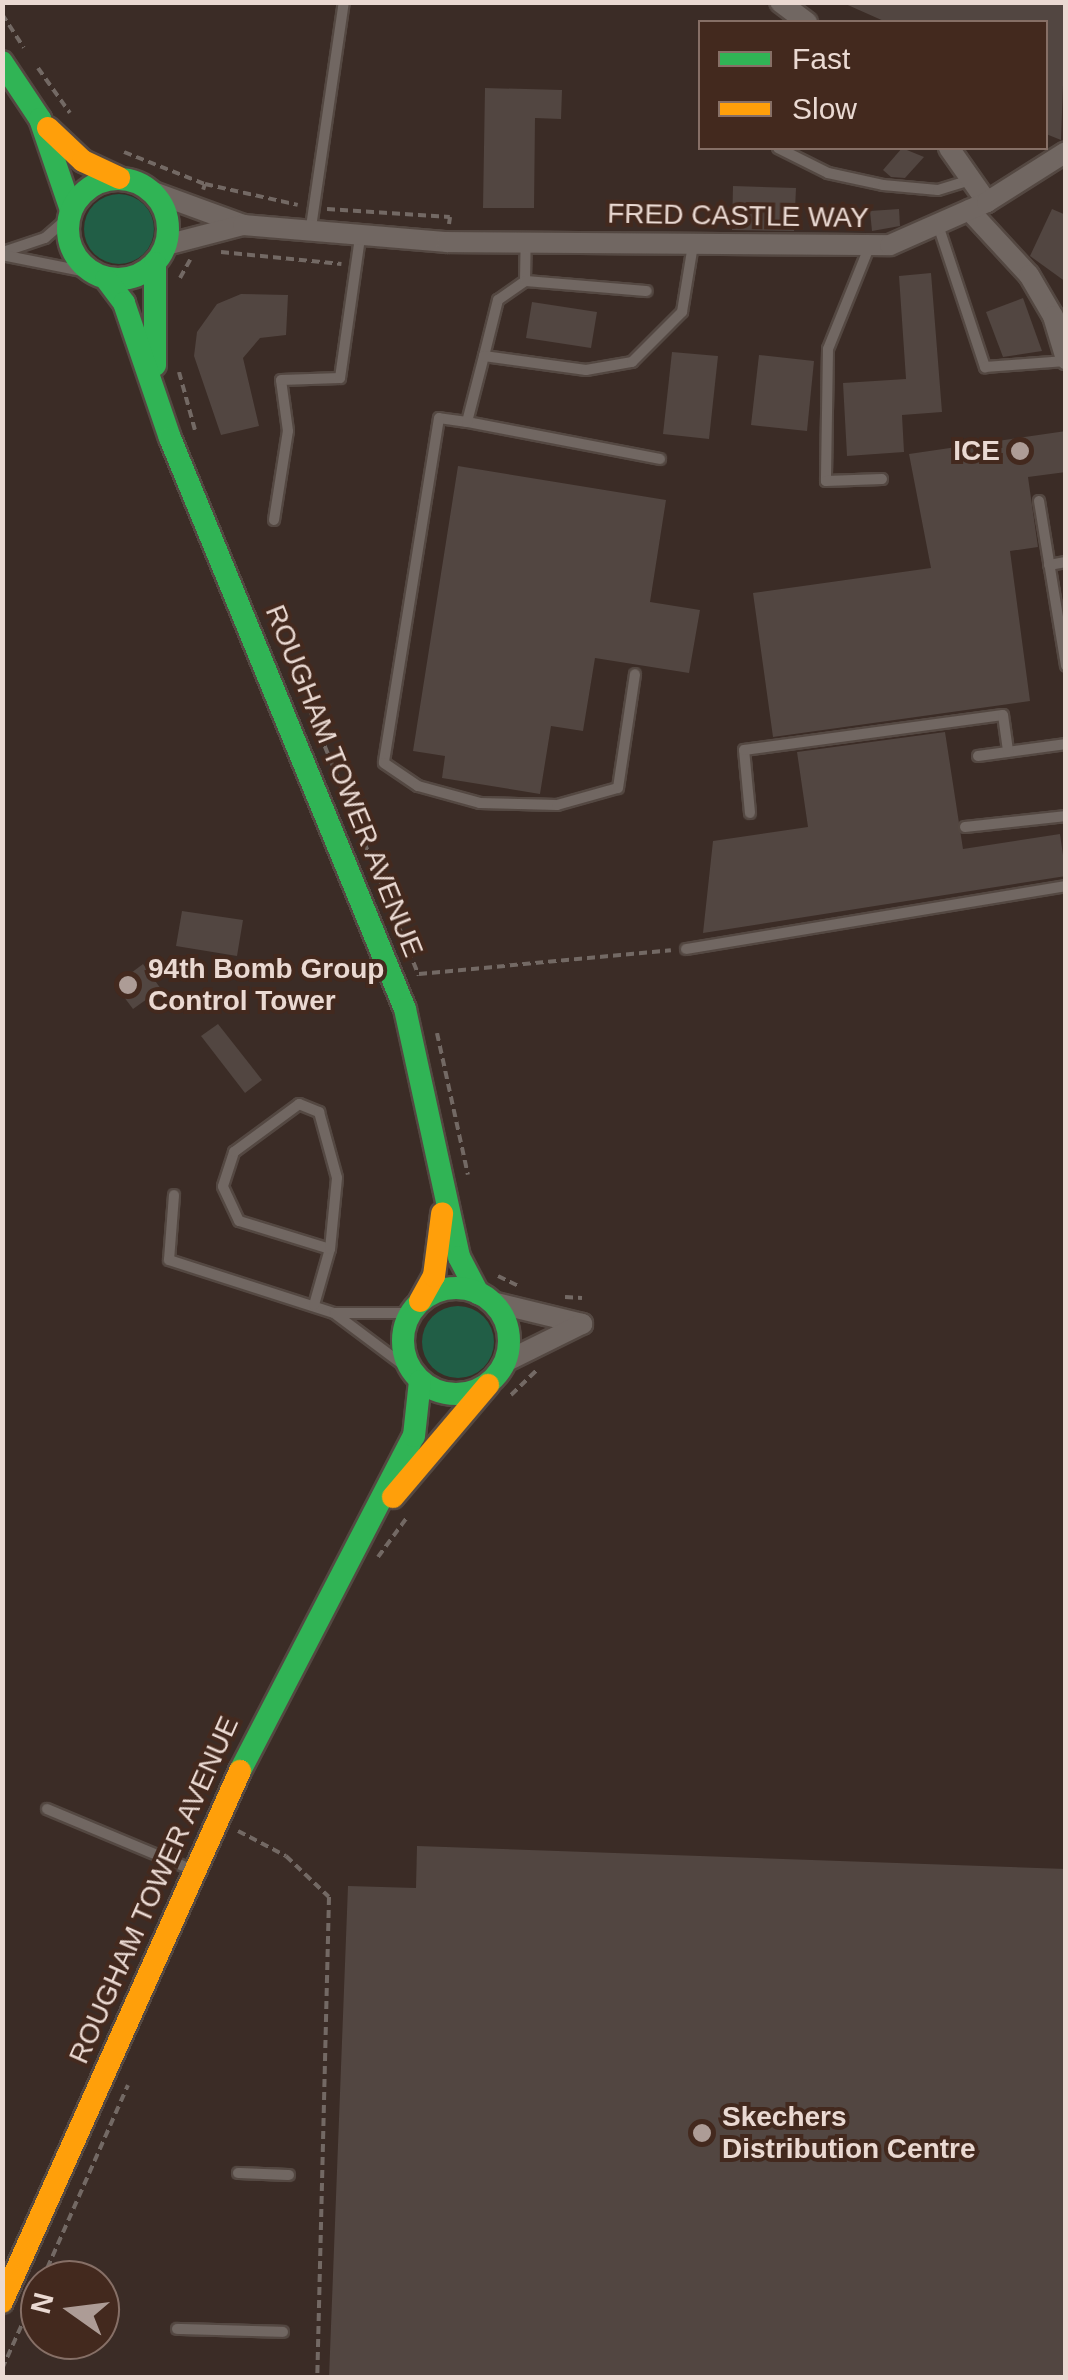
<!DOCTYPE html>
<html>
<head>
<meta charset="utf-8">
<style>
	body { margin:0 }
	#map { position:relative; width:1068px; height:2380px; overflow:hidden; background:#3b2c26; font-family:Arial,sans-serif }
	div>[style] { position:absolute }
	.green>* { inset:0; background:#215e46 }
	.round { border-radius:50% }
	.building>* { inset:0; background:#524641 }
	.path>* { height:4px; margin-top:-2px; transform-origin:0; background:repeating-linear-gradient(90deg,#736964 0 8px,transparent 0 13px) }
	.roads { filter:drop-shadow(2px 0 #544842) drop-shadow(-2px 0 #544842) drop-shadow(0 2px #544842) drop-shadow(0 -2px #544842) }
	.lane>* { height:10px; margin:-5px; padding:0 5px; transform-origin:5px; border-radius:5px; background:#716762 }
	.street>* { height:20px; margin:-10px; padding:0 10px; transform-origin:10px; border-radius:10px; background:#716762 }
	.fast>* { height:22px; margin:-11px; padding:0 11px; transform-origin:11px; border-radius:11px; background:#30b455 }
	.fast>.ring { margin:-11px; padding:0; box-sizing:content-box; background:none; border:22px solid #30b455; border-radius:50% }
	.slow>* { height:22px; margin:-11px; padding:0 11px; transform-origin:11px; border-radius:11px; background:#ff9f0a }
	.dots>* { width:28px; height:28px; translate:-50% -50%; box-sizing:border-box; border:5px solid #43291e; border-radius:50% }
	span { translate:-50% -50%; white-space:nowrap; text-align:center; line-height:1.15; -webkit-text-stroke:8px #43291e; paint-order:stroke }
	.street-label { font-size:28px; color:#ead9d2 }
	.poi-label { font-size:28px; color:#ead9d2; font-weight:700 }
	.right { translate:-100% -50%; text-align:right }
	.left { translate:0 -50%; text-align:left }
	.frame { position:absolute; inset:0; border:5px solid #ead9d2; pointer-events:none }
	.legend { position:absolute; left:698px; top:20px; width:350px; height:130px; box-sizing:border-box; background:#43291e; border:2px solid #866f66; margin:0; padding:12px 18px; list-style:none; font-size:30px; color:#ead9d2 }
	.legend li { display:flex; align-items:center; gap:20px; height:50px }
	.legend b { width:50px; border:2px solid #866f66 }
	.north { position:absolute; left:20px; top:2260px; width:100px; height:100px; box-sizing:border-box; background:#43291e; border:2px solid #866f66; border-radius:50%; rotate:284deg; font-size:28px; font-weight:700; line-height:40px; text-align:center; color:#ead9d2 }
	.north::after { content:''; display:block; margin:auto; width:35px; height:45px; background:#ad9c96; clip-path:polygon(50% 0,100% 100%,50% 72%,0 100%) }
</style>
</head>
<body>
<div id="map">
	<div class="green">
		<div class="round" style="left:84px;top:194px;width:70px;height:70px"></div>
		<div class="round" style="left:422px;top:1306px;width:72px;height:72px"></div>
	</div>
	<div class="building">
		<div style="clip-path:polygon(841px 2px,1066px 2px,1061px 140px,1046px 134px,1046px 22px,886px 22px)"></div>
		<div style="clip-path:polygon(485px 88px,562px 90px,561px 119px,535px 118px,534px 208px,483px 208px)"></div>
		<div style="clip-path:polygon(902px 148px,924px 157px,905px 178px,891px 177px,883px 170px)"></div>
		<div style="clip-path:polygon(733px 186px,796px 188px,794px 231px,732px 230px)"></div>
		<div style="clip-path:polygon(899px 209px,900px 226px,872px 231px,870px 211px)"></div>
		<div style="clip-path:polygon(1052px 209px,1066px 215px,1066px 282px,1030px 256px)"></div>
		<div style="clip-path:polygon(931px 273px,942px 412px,902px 415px,904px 452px,847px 456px,843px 383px,906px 379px,899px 276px)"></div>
		<div style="clip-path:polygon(241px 294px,288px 295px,286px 335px,260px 338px,243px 358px,259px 426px,221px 435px,194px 356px,197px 332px,217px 304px)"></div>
		<div style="clip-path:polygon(1023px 298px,1042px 351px,1003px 357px,986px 312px)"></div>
		<div style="clip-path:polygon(532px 302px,597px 312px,591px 348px,526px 338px)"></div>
		<div style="clip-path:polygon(672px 352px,718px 356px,709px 439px,663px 434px)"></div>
		<div style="clip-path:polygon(759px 355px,814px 361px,807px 431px,751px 425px)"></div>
		<div style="clip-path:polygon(1066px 431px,1066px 472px,1028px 477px,1038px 547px,1010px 551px,1030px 701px,773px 737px,753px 593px,931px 568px,909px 454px)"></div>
		<div style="clip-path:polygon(458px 466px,666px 500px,650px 602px,700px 610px,689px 673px,595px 658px,583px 731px,551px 726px,540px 794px,442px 778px,445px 756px,413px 751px)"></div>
		<div style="clip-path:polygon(945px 732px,963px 849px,1060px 834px,1066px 876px,703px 933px,713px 841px,808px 827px,797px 752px)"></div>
		<div style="clip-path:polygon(182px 911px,243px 920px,237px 956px,176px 946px)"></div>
		<div style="clip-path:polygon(143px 964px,161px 989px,133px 1009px,115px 985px)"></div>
		<div style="clip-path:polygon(218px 1024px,262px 1080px,245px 1093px,201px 1036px)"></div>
		<div style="clip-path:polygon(417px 1846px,1066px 1869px,1066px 2378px,329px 2378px,348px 1886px,416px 1888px)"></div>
	</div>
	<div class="path">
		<div style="left:2px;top:14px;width:40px;rotate:57.1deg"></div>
		<div style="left:38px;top:68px;width:55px;rotate:54.6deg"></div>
		<div style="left:124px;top:152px;width:87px;rotate:21.6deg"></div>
		<div style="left:205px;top:184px;width:6px;rotate:108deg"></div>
		<div style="left:205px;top:184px;width:95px;rotate:12.7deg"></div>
		<div style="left:327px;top:209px;width:123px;rotate:3.7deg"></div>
		<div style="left:450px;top:217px;width:7px;rotate:98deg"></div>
		<div style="left:221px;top:252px;width:121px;rotate:5.7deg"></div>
		<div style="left:180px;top:278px;width:21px;rotate:-61deg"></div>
		<div style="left:179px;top:372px;width:60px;rotate:74.6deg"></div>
		<div style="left:305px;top:698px;width:300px;rotate:67.7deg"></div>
		<div style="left:419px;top:974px;width:253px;rotate:-5.4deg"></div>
		<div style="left:437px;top:1033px;width:145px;rotate:77.7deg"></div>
		<div style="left:498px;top:1276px;width:25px;rotate:26deg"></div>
		<div style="left:565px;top:1297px;width:17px;rotate:3deg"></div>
		<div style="left:511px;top:1395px;width:36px;rotate:-44deg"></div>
		<div style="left:378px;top:1557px;width:51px;rotate:-53.8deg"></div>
		<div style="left:238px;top:1831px;width:54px;rotate:27.5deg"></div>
		<div style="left:286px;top:1856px;width:59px;rotate:43.6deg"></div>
		<div style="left:329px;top:1897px;width:481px;rotate:91.4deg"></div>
		<div style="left:42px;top:2280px;width:213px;rotate:-66.2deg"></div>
		<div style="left:2px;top:2369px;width:93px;rotate:-65.9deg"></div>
	</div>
	<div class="roads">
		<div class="lane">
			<div style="left:778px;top:148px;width:56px;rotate:26.6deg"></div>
			<div style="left:828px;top:173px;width:56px;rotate:12.3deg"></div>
			<div style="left:883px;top:185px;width:55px;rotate:5.2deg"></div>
			<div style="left:938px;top:190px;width:34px;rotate:-17deg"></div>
			<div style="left:938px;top:225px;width:150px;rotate:71.7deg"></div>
			<div style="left:985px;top:367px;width:81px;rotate:-4.2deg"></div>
			<div style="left:310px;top:234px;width:234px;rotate:-81.7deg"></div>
			<div style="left:870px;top:245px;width:112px;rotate:112deg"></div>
			<div style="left:828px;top:349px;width:132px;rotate:90.9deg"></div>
			<div style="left:826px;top:481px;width:56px;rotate:-2deg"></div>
			<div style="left:3px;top:252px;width:44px;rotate:-18.4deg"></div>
			<div style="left:45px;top:238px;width:30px;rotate:-41deg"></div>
			<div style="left:2px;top:255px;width:92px;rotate:11.3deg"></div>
			<div style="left:525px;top:281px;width:39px;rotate:-89deg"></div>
			<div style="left:484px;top:356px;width:58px;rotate:-76deg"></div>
			<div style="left:498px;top:300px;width:33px;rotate:-35deg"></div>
			<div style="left:525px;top:281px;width:122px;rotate:4.7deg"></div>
			<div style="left:467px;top:422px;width:28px;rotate:-172deg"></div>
			<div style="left:439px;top:418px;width:349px;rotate:99.1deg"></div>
			<div style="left:384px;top:763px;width:41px;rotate:34.1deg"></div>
			<div style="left:418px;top:786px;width:64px;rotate:15.3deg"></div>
			<div style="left:480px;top:803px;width:77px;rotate:1.5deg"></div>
			<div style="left:557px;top:805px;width:63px;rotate:-15.6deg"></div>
			<div style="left:618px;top:788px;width:115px;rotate:-81.5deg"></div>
			<div style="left:660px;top:459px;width:197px;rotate:-169.1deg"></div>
			<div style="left:467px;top:422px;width:68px;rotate:-75.6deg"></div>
			<div style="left:484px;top:356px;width:103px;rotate:7.8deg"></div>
			<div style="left:586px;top:370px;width:47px;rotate:-9.9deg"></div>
			<div style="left:632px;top:362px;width:71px;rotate:-45deg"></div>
			<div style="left:682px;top:312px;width:68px;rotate:-80.7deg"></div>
			<div style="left:1039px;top:501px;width:167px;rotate:80.7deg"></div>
			<div style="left:274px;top:520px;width:90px;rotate:-81.1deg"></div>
			<div style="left:288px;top:431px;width:51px;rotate:-97.8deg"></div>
			<div style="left:281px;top:380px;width:59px;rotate:-1.9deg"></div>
			<div style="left:340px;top:378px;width:141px;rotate:-81.9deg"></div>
			<div style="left:1049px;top:565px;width:17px;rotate:-10deg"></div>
			<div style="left:978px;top:756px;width:89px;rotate:-7.8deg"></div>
			<div style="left:750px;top:813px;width:63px;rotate:-95.4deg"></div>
			<div style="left:744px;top:750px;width:261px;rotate:-7.7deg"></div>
			<div style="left:1003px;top:715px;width:37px;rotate:82deg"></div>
			<div style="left:965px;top:827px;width:102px;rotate:-6.2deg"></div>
			<div style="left:686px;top:949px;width:385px;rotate:-9.4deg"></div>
			<div style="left:174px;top:1195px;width:65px;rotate:94.4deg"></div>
			<div style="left:169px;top:1260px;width:173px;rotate:17.8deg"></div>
			<div style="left:334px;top:1313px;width:95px;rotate:36.9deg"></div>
			<div style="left:314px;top:1305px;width:58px;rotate:-74.1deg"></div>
			<div style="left:330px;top:1249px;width:95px;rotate:-162.9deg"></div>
			<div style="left:239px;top:1221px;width:38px;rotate:-115deg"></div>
			<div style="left:223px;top:1186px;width:36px;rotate:-72deg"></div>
			<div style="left:234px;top:1152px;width:81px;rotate:-36.4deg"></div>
			<div style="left:299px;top:1104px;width:22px;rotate:22deg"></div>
			<div style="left:319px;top:1112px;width:68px;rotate:74.7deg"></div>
			<div style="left:337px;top:1178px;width:71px;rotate:95.6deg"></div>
			<div style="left:335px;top:1313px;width:75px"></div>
			<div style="left:47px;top:1809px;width:158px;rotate:22.7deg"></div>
			<div style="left:238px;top:2173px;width:51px;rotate:2.2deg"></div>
			<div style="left:177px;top:2329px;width:106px;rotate:1.6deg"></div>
		</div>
		<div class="street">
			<div style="left:780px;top:2px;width:34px;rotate:37deg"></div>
			<div style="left:949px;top:148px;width:66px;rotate:54.9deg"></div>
			<div style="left:153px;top:192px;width:96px;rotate:20.1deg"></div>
			<div style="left:969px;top:210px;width:88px;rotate:47.3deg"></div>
			<div style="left:1029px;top:275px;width:48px;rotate:59.7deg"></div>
			<div style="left:1053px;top:316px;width:45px;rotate:73.2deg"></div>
			<div style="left:166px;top:245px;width:80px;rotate:-14.6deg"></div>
			<div style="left:243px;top:225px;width:205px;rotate:4.8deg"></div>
			<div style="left:447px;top:242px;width:443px;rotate:0.4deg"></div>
			<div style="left:890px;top:245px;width:106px;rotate:-23.9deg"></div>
			<div style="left:987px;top:202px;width:93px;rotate:-32.3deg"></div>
			<div style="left:492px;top:1302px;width:93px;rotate:13.7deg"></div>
			<div style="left:505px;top:1362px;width:86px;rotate:-26.3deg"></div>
		</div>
		<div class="fast">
			<div style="left:2px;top:62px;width:69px;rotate:56.3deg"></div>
			<div style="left:40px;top:119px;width:96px;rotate:71.2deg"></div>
			<div class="ring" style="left:68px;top:179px;width:78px;height:78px"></div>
			<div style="left:155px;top:263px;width:102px;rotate:90deg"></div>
			<div style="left:106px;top:279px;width:30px;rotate:53deg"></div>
			<div style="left:124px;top:303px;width:143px;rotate:71.2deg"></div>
			<div style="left:170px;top:438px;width:617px;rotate:67.63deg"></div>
			<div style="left:405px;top:1009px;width:254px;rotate:77.7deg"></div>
			<div style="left:459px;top:1257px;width:41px;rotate:62.2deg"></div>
			<div class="ring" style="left:403px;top:1288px;width:84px;height:84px"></div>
			<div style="left:240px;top:1771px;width:377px;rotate:-62.6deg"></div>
			<div style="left:414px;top:1436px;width:55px;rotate:-83.8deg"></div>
		</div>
		<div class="slow">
			<div style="left:48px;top:128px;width:48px;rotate:43.3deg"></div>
			<div style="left:83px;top:161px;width:40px;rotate:25deg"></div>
			<div style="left:420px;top:1301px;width:29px;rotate:-61deg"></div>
			<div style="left:434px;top:1276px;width:63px;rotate:-82.6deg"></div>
			<div style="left:393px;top:1497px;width:147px;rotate:-49.7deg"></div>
			<div style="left:2px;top:2302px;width:582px;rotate:-65.86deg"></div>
		</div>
	</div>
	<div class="dots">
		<div style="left:1020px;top:451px;background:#ad9c96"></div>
		<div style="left:128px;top:985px;background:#ad9c96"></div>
		<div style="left:702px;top:2133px;background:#ad9c96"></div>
	</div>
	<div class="street-label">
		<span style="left:738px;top:216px;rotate:1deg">FRED CASTLE WAY</span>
		<span style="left:344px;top:781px;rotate:68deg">ROUGHAM TOWER AVENUE</span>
		<span style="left:154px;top:1890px;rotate:-66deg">ROUGHAM TOWER AVENUE</span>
	</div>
	<div class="poi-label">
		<span class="right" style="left:1000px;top:451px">ICE</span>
		<span class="left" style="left:148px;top:985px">94th Bomb Group<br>Control Tower</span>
		<span class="left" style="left:722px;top:2133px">Skechers<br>Distribution Centre</span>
	</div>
	<div class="frame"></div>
	<ul class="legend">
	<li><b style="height:12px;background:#30b455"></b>Fast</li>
	<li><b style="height:12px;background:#ff9f0a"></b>Slow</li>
	</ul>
	<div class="north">N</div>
</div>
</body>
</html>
